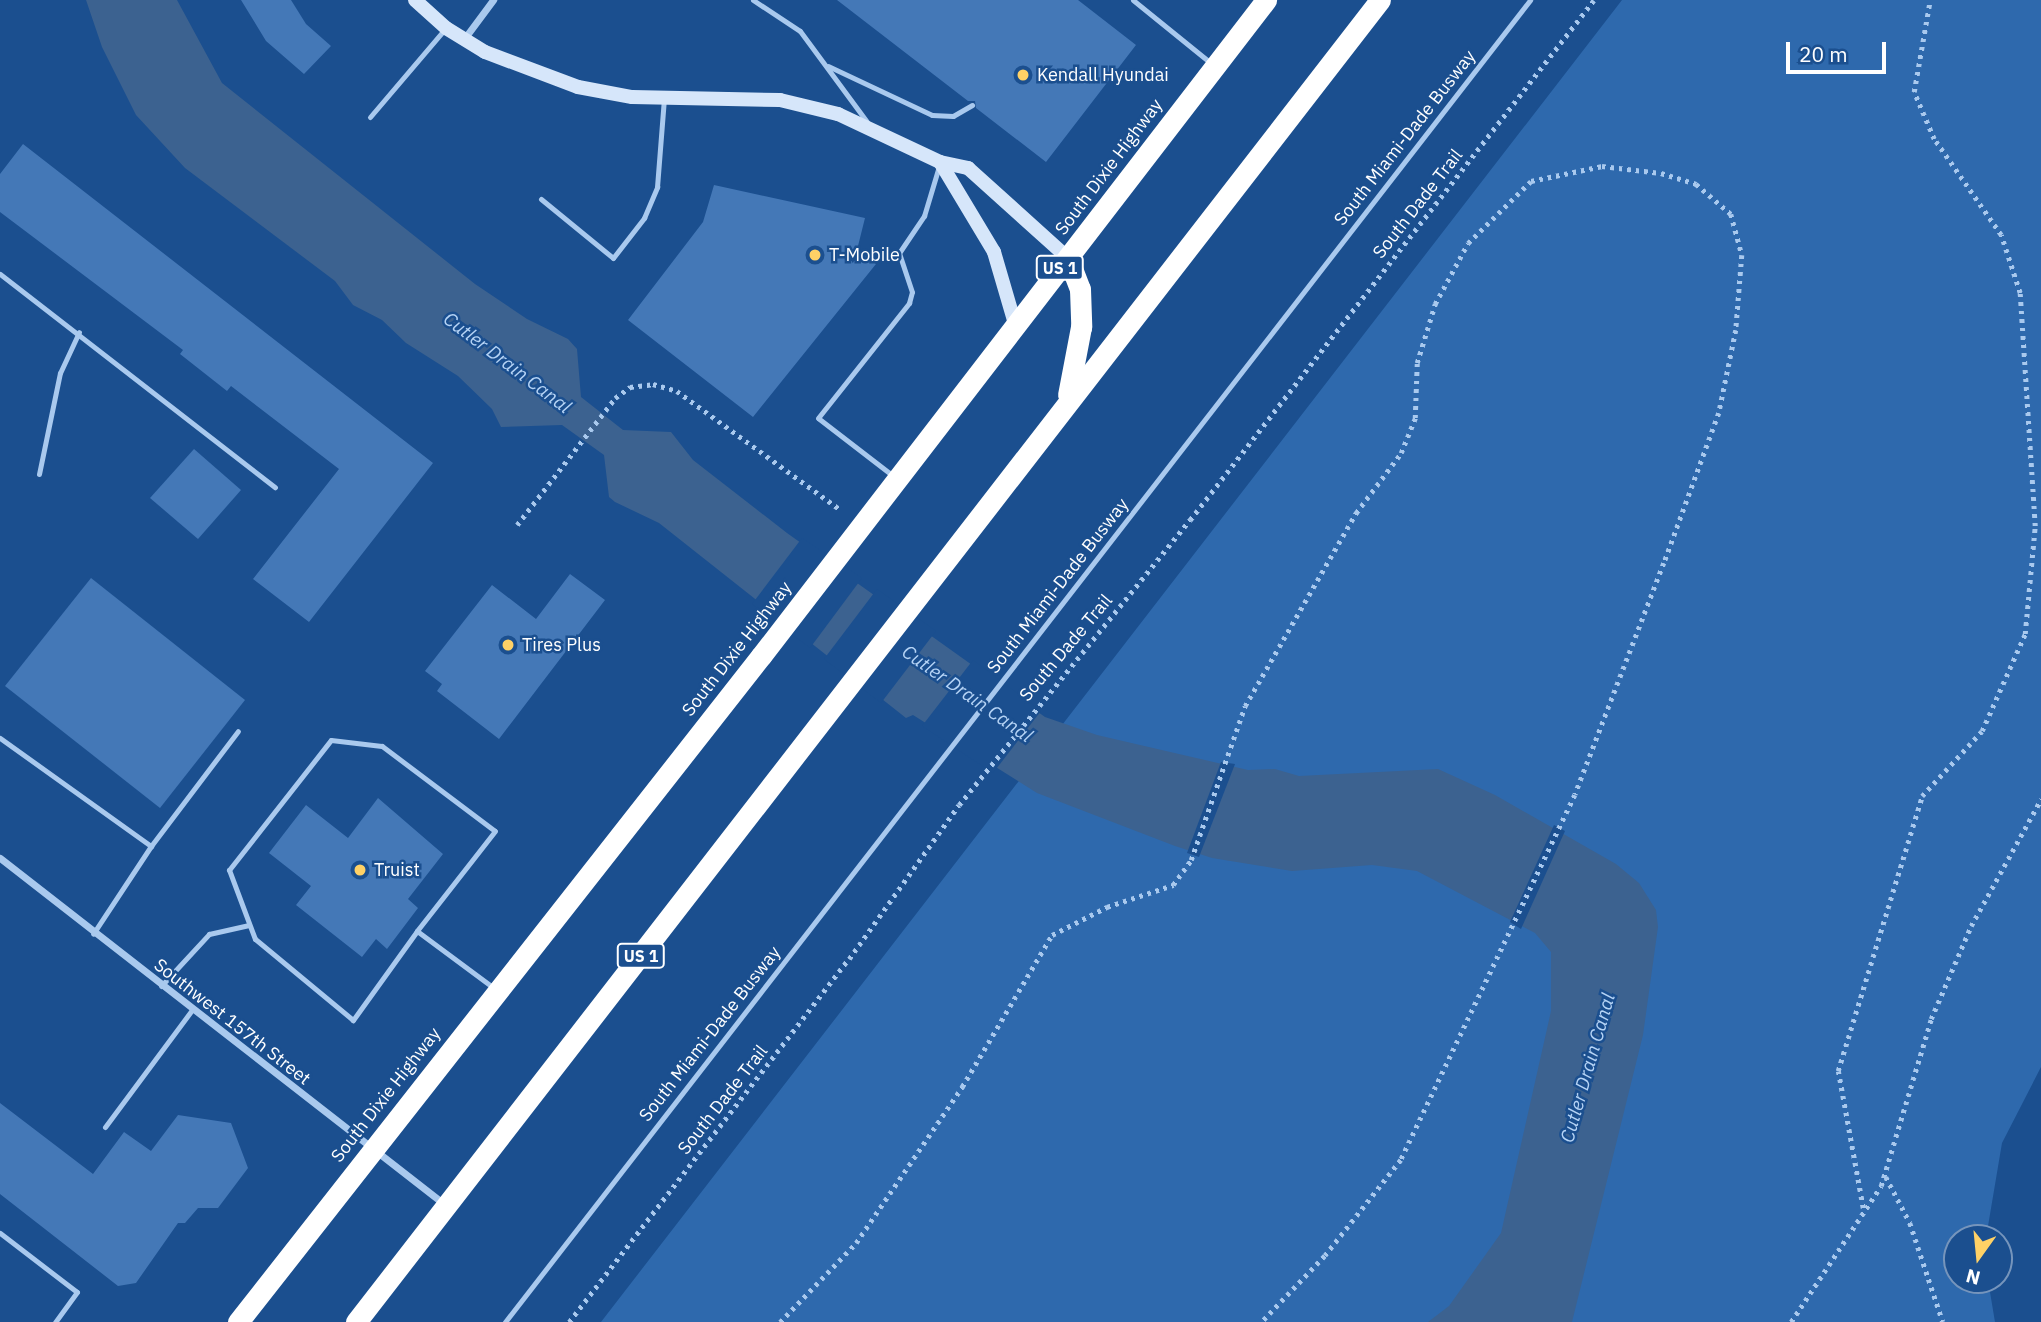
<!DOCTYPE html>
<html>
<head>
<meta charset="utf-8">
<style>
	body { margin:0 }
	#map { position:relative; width:2041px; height:1322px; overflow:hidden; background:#1b4f8f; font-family:"IBM Plex Sans",sans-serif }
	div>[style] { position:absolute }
	.green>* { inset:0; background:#2e69ad }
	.water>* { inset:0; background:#3c6290 }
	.pier>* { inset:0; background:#1b4f8f }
	.building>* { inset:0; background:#4478b7 }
	.path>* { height:4.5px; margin-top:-2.25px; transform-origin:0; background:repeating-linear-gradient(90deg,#a9c9ee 0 3.5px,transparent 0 8.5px) }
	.lane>* { height:5px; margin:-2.5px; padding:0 2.5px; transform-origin:2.5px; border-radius:2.5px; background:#a9c9ee }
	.street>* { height:7px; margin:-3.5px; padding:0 3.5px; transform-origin:3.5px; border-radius:3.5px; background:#a9c9ee }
	.secondary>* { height:14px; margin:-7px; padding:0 7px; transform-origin:7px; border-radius:7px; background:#d6e6fa }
	.highway>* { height:21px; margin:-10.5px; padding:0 10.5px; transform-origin:10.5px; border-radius:10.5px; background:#fff }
	.dots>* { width:19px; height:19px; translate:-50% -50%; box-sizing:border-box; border:4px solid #1b4f8f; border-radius:50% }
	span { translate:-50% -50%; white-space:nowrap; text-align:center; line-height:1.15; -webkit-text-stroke:5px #1b4f8f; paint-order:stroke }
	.shield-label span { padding:2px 5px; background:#1b4f8f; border:2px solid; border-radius:5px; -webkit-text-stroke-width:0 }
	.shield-label { font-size:16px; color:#fff; font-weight:700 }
	.poi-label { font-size:18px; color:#fff }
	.left { translate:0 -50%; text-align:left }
	.street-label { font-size:18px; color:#fff }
	.water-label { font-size:19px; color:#b5d3f5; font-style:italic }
	.north { position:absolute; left:1943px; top:1224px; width:70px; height:70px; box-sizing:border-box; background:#1b4f8f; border:2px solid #7695bc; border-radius:50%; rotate:195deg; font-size:19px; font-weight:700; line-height:28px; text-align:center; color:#fff }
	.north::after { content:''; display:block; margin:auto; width:24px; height:32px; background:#ffd166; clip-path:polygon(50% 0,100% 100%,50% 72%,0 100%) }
	.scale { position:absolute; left:1786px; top:42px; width:100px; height:32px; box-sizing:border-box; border:4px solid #fff; border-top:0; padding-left:9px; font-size:21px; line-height:24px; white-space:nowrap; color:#fff; -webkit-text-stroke:5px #1b4f8f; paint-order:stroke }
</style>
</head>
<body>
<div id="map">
	<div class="green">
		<div style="clip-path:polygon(1622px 0,2041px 0,2041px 1067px,2002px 1143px,1986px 1238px,1957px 1238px,1957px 1280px,1988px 1280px,1995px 1322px,601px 1322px)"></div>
	</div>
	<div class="water">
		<div style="clip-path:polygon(86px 0,177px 0,222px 83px,475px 284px,527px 319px,568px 339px,577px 349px,581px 397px,623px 430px,671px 432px,693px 460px,787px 533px,1045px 717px,1097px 735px,1248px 770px,1275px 769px,1299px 776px,1438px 769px,1495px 795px,1616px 864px,1639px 883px,1656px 910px,1658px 927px,1643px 1035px,1572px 1322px,1428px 1322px,1449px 1306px,1501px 1233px,1551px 1011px,1551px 952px,1535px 933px,1417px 871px,1372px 865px,1292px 871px,1212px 858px,1175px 846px,1037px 793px,913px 715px,906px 718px,659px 523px,615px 502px,609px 497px,604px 455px,562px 425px,501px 427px,492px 409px,458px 376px,406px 343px,382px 320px,353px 305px,335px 281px,185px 168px,136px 115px,102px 47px)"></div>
	</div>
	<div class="pier">
		<div style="clip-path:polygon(802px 538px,862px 578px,810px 648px,752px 604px)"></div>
		<div style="clip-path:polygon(877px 589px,936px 631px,881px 703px,824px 659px)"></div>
		<div style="clip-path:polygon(973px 660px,1041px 711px,993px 773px,922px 726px)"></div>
		<div style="clip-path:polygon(1221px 762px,1235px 764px,1199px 857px,1187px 853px)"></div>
		<div style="clip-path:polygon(1554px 825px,1565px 831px,1521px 929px,1510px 922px)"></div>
	</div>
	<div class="building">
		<div style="clip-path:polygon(241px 0,291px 0,306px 24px,331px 46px,304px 74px,266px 41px)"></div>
		<div style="clip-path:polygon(837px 0,1078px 0,1136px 45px,1046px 162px,976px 108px,975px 101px,968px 101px)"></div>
		<div style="clip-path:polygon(23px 144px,433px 463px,309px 622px,253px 579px,339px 469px,231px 386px,227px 391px,180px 354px,183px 350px,0 212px,0 174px)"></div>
		<div style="clip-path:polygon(714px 185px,865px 218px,857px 250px,876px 264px,753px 417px,628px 320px,703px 222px)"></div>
		<div style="clip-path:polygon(194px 449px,241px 490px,198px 539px,150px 498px)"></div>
		<div style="clip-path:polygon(570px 574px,605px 600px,499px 739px,437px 691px,442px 684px,425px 671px,492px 585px,536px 619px)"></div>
		<div style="clip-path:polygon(91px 578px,245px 700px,160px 808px,5px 686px)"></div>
		<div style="clip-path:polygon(378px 798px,443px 854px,408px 899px,418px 908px,387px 949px,376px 939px,362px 957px,296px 905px,311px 886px,269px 853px,306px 805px,348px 838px)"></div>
		<div style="clip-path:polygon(0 1103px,93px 1174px,124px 1132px,151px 1151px,178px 1115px,231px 1123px,248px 1168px,218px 1208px,198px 1208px,185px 1223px,178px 1223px,136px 1283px,118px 1286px,0 1194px)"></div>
	</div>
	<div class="path">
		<div style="left:517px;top:525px;width:160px;rotate:-52.3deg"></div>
		<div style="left:615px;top:398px;width:19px;rotate:-36deg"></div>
		<div style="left:630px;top:387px;width:23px;rotate:-7deg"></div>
		<div style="left:653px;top:384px;width:25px;rotate:16deg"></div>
		<div style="left:677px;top:391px;width:203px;rotate:36deg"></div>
		<div style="left:1886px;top:1177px;width:52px;rotate:62.4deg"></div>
		<div style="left:1910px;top:1223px;width:104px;rotate:71.6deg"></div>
		<div style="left:1863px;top:1208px;width:139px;rotate:-100.3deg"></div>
		<div style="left:1838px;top:1071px;width:288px;rotate:-73deg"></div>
		<div style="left:1922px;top:796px;width:88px;rotate:-47.3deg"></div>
		<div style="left:1982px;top:731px;width:106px;rotate:-66.1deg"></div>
		<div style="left:2025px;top:634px;width:108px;rotate:-84.7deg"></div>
		<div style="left:2035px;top:526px;width:233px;rotate:-93.7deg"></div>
		<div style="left:2020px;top:293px;width:61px;rotate:-108.1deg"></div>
		<div style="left:2001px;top:235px;width:117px;rotate:-124.9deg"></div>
		<div style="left:1934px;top:139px;width:51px;rotate:-113.1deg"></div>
		<div style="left:1914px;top:92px;width:93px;rotate:-80.1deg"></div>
		<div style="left:569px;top:1322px;width:458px;rotate:-52.4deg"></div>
		<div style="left:849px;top:959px;width:189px;rotate:-54.5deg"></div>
		<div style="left:959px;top:805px;width:367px;rotate:-51deg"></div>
		<div style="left:1190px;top:520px;width:658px;rotate:-52.16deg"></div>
		<div style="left:780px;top:1322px;width:110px;rotate:-46.1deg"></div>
		<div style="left:856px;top:1243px;width:189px;rotate:-55.8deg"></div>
		<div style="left:962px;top:1087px;width:177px;rotate:-59.4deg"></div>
		<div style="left:1052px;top:935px;width:62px;rotate:-27deg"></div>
		<div style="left:1107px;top:907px;width:70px;rotate:-18.4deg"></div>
		<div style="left:1173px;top:885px;width:31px;rotate:-54deg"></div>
		<div style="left:1191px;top:860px;width:163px;rotate:-70.7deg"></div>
		<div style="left:1245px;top:706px;width:223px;rotate:-60.1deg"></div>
		<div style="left:1356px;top:513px;width:75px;rotate:-53.1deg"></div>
		<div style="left:1401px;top:453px;width:38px;rotate:-68deg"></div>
		<div style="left:1415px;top:418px;width:55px;rotate:-87.9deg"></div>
		<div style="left:1417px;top:363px;width:62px;rotate:-73deg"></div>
		<div style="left:1435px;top:304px;width:69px;rotate:-61.6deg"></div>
		<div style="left:1468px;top:243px;width:88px;rotate:-44.5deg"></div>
		<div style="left:1531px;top:181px;width:73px;rotate:-11.9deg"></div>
		<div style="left:1602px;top:166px;width:59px;rotate:6.8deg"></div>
		<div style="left:1661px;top:173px;width:37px;rotate:17deg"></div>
		<div style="left:1696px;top:184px;width:46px;rotate:40.6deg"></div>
		<div style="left:1731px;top:214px;width:42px;rotate:75deg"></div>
		<div style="left:1742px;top:255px;width:75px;rotate:94.6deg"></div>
		<div style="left:1736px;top:330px;width:85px;rotate:101.6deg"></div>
		<div style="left:1719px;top:413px;width:160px;rotate:110.1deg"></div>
		<div style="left:1664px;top:563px;width:248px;rotate:111deg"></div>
		<div style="left:1575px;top:795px;width:404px;rotate:115.5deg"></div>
		<div style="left:1401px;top:1160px;width:122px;rotate:128.4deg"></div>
		<div style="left:1325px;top:1256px;width:91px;rotate:133.7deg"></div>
		<div style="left:1791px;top:1322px;width:163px;rotate:-56.5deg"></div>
		<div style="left:1881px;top:1186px;width:174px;rotate:-73.3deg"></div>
		<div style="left:1931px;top:1019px;width:101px;rotate:-66.7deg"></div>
		<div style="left:1971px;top:926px;width:145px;rotate:-61.1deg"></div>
	</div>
	<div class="lane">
		<div style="left:753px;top:0;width:56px;rotate:33.4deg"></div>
		<div style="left:800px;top:31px;width:113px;rotate:53.6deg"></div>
		<div style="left:1133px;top:0;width:102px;rotate:39deg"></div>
		<div style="left:828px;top:66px;width:115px;rotate:25.2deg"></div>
		<div style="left:932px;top:115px;width:21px;rotate:3deg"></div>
		<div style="left:953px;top:116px;width:22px;rotate:-30deg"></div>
		<div style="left:370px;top:117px;width:116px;rotate:-49.6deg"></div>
		<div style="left:541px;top:199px;width:93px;rotate:39.3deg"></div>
		<div style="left:613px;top:258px;width:51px;rotate:-52.2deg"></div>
		<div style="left:644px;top:218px;width:34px;rotate:-67deg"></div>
		<div style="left:657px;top:187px;width:89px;rotate:-85.5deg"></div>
		<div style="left:0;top:274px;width:348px;rotate:37.8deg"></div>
		<div style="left:39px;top:474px;width:103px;rotate:-78.3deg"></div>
		<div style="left:60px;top:373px;width:45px;rotate:-65.1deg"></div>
		<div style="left:892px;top:475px;width:93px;rotate:-142.4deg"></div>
		<div style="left:818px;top:418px;width:147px;rotate:-51.6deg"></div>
		<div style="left:909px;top:303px;width:11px;rotate:-75deg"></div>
		<div style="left:912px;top:292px;width:41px;rotate:-108.4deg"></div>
		<div style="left:899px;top:253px;width:45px;rotate:-56deg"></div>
		<div style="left:924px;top:216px;width:52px;rotate:-73.3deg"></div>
		<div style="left:0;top:738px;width:186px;rotate:35.6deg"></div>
		<div style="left:151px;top:846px;width:105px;rotate:123.4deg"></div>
		<div style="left:151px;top:846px;width:144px;rotate:-52.9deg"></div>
		<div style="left:417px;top:931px;width:110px;rotate:125.7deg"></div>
		<div style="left:353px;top:1020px;width:127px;rotate:-140.4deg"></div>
		<div style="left:255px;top:939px;width:74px;rotate:-110.6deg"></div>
		<div style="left:229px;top:870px;width:165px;rotate:-51.9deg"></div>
		<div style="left:331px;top:740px;width:51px;rotate:6.7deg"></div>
		<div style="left:382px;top:746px;width:141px;rotate:37deg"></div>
		<div style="left:495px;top:831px;width:127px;rotate:128deg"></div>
		<div style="left:417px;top:931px;width:97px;rotate:36.6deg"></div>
		<div style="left:161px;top:986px;width:71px;rotate:-47.3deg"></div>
		<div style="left:209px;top:934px;width:41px;rotate:-12.7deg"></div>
		<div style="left:105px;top:1127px;width:146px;rotate:-53.4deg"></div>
		<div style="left:0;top:1233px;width:97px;rotate:37.5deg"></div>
		<div style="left:77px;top:1292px;width:37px;rotate:126deg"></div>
		<div style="left:505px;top:1322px;width:1673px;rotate:-52.21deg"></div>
	</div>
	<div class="street">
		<div style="left:464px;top:39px;width:49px;rotate:-53.4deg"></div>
		<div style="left:0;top:858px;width:563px;rotate:37.93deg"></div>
	</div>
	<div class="secondary">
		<div style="left:415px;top:0;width:42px;rotate:42.1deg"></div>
		<div style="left:446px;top:28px;width:46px;rotate:31.6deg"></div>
		<div style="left:485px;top:52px;width:99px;rotate:20.6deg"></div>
		<div style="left:578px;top:87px;width:55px;rotate:10.5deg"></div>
		<div style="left:632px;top:97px;width:148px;rotate:1.2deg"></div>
		<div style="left:780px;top:100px;width:60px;rotate:13.6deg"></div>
		<div style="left:838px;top:114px;width:113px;rotate:25.2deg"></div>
		<div style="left:940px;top:162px;width:29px;rotate:12deg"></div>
		<div style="left:968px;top:168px;width:135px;rotate:42deg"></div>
		<div style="left:940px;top:162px;width:105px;rotate:59deg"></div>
		<div style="left:994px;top:252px;width:78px;rotate:73.7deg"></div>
	</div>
	<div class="highway">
		<div style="left:1068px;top:258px;width:33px;rotate:69deg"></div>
		<div style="left:1080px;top:289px;width:38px;rotate:88deg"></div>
		<div style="left:1081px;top:327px;width:69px;rotate:100.8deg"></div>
		<div style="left:238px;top:1322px;width:847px;rotate:-51.86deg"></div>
		<div style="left:761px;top:656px;width:828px;rotate:-52.41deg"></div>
		<div style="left:356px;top:1322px;width:1672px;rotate:-52.24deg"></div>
	</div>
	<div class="dots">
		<div style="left:1023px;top:75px;background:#ffd166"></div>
		<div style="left:815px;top:255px;background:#ffd166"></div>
		<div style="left:508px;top:645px;background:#ffd166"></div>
		<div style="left:360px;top:870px;background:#ffd166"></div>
	</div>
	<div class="shield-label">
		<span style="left:1060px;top:268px">US 1</span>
		<span style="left:641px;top:956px">US 1</span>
	</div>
	<div class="poi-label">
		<span class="left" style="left:1037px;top:75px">Kendall Hyundai</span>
		<span class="left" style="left:829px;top:255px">T-Mobile</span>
		<span class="left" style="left:522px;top:645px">Tires Plus</span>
		<span class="left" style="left:374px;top:870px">Truist</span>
	</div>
	<div class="street-label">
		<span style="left:1405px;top:138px;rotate:-52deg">South Miami-Dade Busway</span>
		<span style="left:1109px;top:167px;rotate:-53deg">South Dixie Highway</span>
		<span style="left:1418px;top:204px;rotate:-52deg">South Dade Trail</span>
		<span style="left:1058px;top:586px;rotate:-52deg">South Miami-Dade Busway</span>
		<span style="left:1066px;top:648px;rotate:-50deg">South Dade Trail</span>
		<span style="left:737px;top:649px;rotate:-52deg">South Dixie Highway</span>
		<span style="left:232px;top:1022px;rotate:38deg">Southwest 157th Street</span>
		<span style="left:710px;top:1034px;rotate:-52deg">South Miami-Dade Busway</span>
		<span style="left:386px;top:1095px;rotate:-52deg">South Dixie Highway</span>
		<span style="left:723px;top:1100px;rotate:-52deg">South Dade Trail</span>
	</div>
	<div class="water-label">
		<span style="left:507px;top:363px;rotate:37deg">Cutler Drain Canal</span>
		<span style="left:967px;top:694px;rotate:35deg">Cutler Drain Canal</span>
		<span style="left:1588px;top:1068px;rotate:-74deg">Cutler Drain Canal</span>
	</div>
	<div class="north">N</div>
	<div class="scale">20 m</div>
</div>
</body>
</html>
